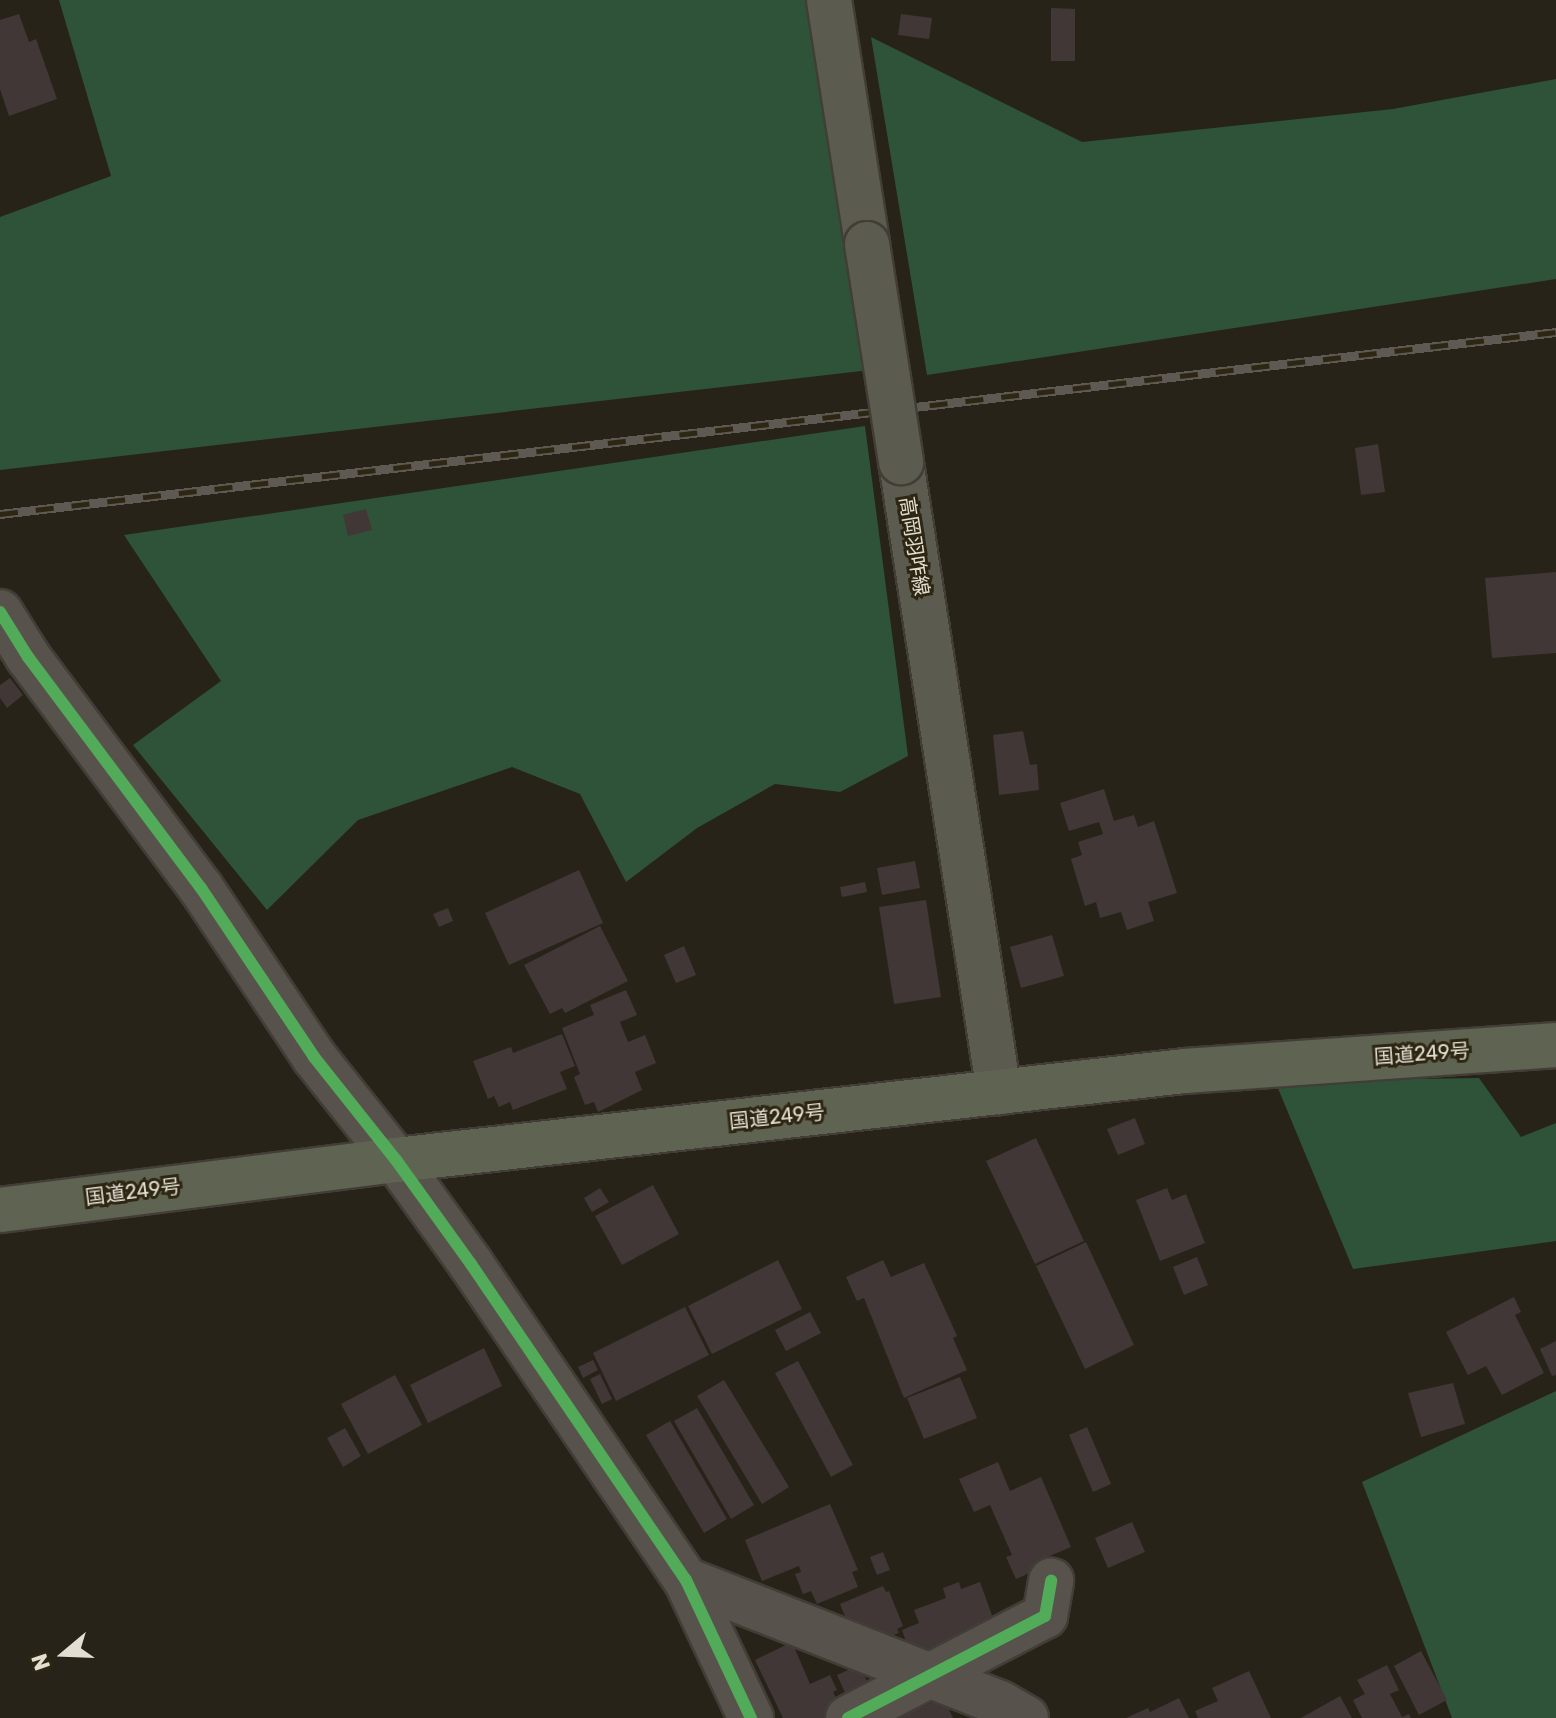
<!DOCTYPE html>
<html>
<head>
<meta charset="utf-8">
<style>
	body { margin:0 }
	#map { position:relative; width:1556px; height:1718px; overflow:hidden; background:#272319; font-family:Rubik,"Noto Sans JP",sans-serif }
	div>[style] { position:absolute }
	.green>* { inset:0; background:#2e5338 }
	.building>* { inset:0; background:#413736 }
	.roads { filter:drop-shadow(2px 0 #423e37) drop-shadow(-2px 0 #423e37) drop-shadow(0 2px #423e37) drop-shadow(0 -2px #423e37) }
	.minor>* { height:44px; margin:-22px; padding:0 22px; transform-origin:22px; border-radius:22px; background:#57534c }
	.major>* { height:44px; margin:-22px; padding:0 22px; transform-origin:22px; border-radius:22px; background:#5b5c4f }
	.highway>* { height:44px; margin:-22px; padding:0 22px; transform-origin:22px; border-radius:22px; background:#5f6352 }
	.rail>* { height:9px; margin-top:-4.5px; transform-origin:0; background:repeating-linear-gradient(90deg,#2d2613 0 18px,#5e5a53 0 36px); box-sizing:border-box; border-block:2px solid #5e5a53 }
	.bridges { filter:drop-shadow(2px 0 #423e37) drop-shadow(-2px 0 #423e37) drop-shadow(0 2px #423e37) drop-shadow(0 -2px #423e37) }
	.major-bridge>* { height:44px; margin:-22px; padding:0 22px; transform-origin:22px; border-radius:22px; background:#5b5c4f }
	.cycleway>* { height:12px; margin:-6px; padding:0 6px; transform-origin:6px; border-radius:6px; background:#51ab58 }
	span { translate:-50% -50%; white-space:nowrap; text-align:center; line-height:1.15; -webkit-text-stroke:6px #2d2613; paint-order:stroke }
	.street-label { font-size:20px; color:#e3ded2 }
	.north { position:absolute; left:24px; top:1614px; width:80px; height:80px; -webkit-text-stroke:6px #2d2613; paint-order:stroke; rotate:251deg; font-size:22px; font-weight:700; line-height:32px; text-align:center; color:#e3ded2 }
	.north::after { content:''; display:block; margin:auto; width:28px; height:36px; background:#e3ded2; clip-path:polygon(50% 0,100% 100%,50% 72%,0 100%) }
</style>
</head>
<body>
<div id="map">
	<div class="green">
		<div style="clip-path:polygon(59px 0,813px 0,870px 370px,0 470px,0 217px,111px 176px)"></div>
		<div style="clip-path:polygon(871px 37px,1082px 142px,1393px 109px,1556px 79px,1556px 279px,927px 375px)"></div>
		<div style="clip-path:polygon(865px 426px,908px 756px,840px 792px,775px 784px,697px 828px,626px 882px,580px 794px,512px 767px,358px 820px,267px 910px,133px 745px,221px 681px,124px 535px)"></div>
		<div style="clip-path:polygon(1479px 1078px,1521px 1137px,1556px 1123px,1556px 1241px,1353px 1269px,1275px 1081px)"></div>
		<div style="clip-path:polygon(1556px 1391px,1556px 1718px,1452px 1718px,1362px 1482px)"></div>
	</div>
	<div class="building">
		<div style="clip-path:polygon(1051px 8px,1075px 9px,1075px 61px,1051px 61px)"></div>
		<div style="clip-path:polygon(19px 14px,29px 42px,36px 39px,57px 99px,9px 116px,0 89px,0 20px)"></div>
		<div style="clip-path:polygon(901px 14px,932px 18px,929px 39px,898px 35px)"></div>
		<div style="clip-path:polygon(1378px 444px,1385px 492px,1361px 495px,1355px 448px)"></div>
		<div style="clip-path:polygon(366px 509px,372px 530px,348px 536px,343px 515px)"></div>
		<div style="clip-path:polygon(1556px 572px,1556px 653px,1492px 658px,1485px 578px)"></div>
		<div style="clip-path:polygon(10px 678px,23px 695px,7px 708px,0 698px,0 685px)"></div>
		<div style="clip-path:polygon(1023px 731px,1030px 765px,1037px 764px,1039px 790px,999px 795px,993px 735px)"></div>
		<div style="clip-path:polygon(1104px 789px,1114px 821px,1134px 815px,1138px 827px,1154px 821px,1177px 893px,1148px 902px,1154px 921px,1127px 930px,1121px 912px,1100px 918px,1096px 902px,1085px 906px,1071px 859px,1082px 855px,1078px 842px,1103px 834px,1099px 822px,1069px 831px,1060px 803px)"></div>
		<div style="clip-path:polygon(915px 861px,920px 888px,882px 895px,877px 868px)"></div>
		<div style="clip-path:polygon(579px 870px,603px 923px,509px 965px,485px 913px)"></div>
		<div style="clip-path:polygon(865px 882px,867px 892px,842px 897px,840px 887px)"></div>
		<div style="clip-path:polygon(926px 900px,941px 997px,894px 1004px,879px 907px)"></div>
		<div style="clip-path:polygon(448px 908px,453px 921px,439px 927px,433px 914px)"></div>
		<div style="clip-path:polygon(600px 926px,628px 981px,565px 1013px,562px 1008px,550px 1014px,524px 965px)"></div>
		<div style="clip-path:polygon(1052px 935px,1064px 976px,1021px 988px,1010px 947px)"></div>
		<div style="clip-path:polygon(684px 946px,696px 975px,676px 983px,664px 955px)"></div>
		<div style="clip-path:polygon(626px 990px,637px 1015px,620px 1022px,628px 1042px,645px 1035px,656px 1063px,635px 1072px,642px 1090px,598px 1112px,594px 1102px,585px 1105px,574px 1077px,580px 1074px,562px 1028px,594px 1015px,590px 1005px)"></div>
		<div style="clip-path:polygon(562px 1034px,575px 1066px,560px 1072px,567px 1089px,513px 1110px,510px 1102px,499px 1107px,494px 1096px,488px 1099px,473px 1061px,511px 1047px,513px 1053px)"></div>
		<div style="clip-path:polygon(1135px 1118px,1145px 1144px,1118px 1155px,1107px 1129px)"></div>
		<div style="clip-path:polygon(1036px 1138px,1084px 1241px,1035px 1264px,986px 1161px)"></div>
		<div style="clip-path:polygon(653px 1185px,679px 1234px,622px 1265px,595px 1216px)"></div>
		<div style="clip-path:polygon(600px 1188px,609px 1202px,592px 1212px,584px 1198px)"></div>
		<div style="clip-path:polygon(1167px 1188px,1172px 1200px,1186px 1194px,1205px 1243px,1160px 1261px,1136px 1200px)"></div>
		<div style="clip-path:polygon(1086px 1242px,1134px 1345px,1085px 1369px,1036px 1266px)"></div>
		<div style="clip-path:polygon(1197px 1257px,1208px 1285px,1184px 1295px,1173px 1267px)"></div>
		<div style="clip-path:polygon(778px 1260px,802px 1309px,712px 1354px,688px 1306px)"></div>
		<div style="clip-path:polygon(883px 1260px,891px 1277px,924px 1263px,957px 1336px,953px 1338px,967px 1370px,904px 1398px,864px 1298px,857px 1301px,846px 1277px)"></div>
		<div style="clip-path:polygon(1514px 1297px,1521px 1312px,1515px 1315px,1544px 1373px,1502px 1395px,1486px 1366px,1468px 1375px,1446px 1332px)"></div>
		<div style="clip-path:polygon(685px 1307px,709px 1355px,616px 1401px,593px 1353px)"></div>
		<div style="clip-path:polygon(810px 1312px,821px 1333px,786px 1351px,775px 1330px)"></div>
		<div style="clip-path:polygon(1556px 1341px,1556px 1375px,1552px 1376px,1540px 1349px)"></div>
		<div style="clip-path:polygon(484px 1348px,502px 1386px,428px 1423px,410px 1385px)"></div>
		<div style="clip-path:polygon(593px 1360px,598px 1370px,583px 1378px,578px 1367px)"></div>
		<div style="clip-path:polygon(798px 1361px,853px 1465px,831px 1477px,775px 1373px)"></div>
		<div style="clip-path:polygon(600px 1374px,612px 1399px,602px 1404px,590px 1379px)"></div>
		<div style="clip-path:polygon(395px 1375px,422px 1425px,368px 1454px,341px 1404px)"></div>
		<div style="clip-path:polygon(960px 1377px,977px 1418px,924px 1439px,907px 1398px)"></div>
		<div style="clip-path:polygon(724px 1380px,789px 1487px,762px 1504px,697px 1396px)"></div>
		<div style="clip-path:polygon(1453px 1383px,1465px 1424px,1421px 1437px,1408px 1393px)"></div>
		<div style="clip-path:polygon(697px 1408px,754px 1505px,731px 1519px,674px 1421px)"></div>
		<div style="clip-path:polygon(670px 1421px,727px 1519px,704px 1533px,646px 1435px)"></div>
		<div style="clip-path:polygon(1087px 1427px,1111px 1484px,1093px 1492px,1069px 1435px)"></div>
		<div style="clip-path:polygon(345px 1428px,361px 1456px,343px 1467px,327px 1438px)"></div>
		<div style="clip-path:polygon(998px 1462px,1010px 1491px,1041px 1477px,1071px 1547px,1045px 1558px,1048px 1565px,1016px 1579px,1006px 1557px,1012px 1555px,990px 1505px,974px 1512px,959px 1479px)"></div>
		<div style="clip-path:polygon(830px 1504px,858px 1570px,852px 1572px,858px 1587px,817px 1604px,811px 1591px,803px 1594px,795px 1574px,801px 1572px,799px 1566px,762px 1581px,745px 1540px)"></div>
		<div style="clip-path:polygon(1132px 1522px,1145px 1552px,1108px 1568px,1095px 1538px)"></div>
		<div style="clip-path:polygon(883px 1552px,890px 1570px,877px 1575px,870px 1557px)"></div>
		<div style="clip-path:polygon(959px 1582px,961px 1589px,980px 1582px,994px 1621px,970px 1630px,973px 1637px,912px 1659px,902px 1630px,919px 1623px,914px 1610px,946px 1598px,943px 1588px)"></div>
		<div style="clip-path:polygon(883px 1586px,886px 1592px,889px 1591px,903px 1626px,897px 1629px,899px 1633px,867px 1645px,856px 1643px,840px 1604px)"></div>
		<div style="clip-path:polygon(792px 1642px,810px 1684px,830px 1675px,837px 1690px,833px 1692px,843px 1712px,831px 1718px,783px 1718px,755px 1660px)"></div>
		<div style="clip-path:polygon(1421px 1651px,1447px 1700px,1419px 1715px,1394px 1666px)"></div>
		<div style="clip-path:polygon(860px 1665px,873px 1696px,851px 1706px,837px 1675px)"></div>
		<div style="clip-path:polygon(1387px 1665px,1399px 1690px,1390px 1694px,1402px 1717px,1409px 1714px,1411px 1718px,1362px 1718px,1353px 1700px,1365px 1694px,1357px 1680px)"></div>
		<div style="clip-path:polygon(1249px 1671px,1271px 1718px,1198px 1718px,1195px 1711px,1218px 1701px,1212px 1688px)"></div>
		<div style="clip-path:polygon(921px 1696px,925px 1706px,943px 1697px,953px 1718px,898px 1718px,894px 1709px)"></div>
		<div style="clip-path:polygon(1340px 1696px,1352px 1718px,1301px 1718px)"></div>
		<div style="clip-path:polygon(1179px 1698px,1189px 1718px,1126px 1718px,1148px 1708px,1150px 1712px)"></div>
	</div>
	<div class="roads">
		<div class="minor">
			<div style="left:0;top:612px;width:53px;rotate:58.1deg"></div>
			<div style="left:28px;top:657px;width:289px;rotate:53.2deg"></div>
			<div style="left:201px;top:888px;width:203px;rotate:56.2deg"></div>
			<div style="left:314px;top:1057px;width:132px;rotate:51.5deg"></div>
			<div style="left:396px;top:1160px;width:128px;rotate:54.2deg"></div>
			<div style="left:471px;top:1264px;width:382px;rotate:55.8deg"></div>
			<div style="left:686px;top:1580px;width:153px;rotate:64.8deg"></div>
			<div style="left:686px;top:1580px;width:337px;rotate:21.4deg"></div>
			<div style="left:1000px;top:1703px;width:30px;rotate:30deg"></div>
			<div style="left:848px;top:1718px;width:222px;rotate:-27.4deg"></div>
			<div style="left:1045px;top:1616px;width:36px;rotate:-80deg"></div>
		</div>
		<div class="major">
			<div style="left:829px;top:0;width:247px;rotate:81.1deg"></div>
			<div style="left:901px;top:462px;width:638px;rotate:81.16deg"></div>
		</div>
		<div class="highway">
			<div style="left:0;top:1210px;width:399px;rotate:-7.2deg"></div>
			<div style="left:396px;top:1160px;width:794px;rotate:-6.44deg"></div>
			<div style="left:1185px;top:1071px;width:372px;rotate:-4deg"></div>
		</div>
	</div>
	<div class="rail">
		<div style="left:0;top:514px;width:1567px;rotate:-6.67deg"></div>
	</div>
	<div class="bridges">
		<div class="major-bridge">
			<div style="left:867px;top:244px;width:221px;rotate:81.1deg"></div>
		</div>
	</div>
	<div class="cycleway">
		<div style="left:0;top:612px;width:53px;rotate:58.1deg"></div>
		<div style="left:28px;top:657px;width:289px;rotate:53.2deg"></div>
		<div style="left:201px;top:888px;width:203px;rotate:56.2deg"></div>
		<div style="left:314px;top:1057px;width:132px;rotate:51.5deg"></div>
		<div style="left:396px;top:1160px;width:128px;rotate:54.2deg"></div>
		<div style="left:471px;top:1264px;width:382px;rotate:55.8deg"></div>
		<div style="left:686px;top:1580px;width:153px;rotate:64.8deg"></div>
		<div style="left:848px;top:1718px;width:222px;rotate:-27.4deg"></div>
		<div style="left:1045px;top:1616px;width:36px;rotate:-80deg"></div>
	</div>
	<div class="street-label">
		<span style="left:914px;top:546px;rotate:81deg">高岡羽咋線</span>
		<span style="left:1422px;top:1054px;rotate:-4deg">国道249号</span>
		<span style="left:777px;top:1117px;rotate:-6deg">国道249号</span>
		<span style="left:133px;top:1192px;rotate:-7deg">国道249号</span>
	</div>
	<div class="north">N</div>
</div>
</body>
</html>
